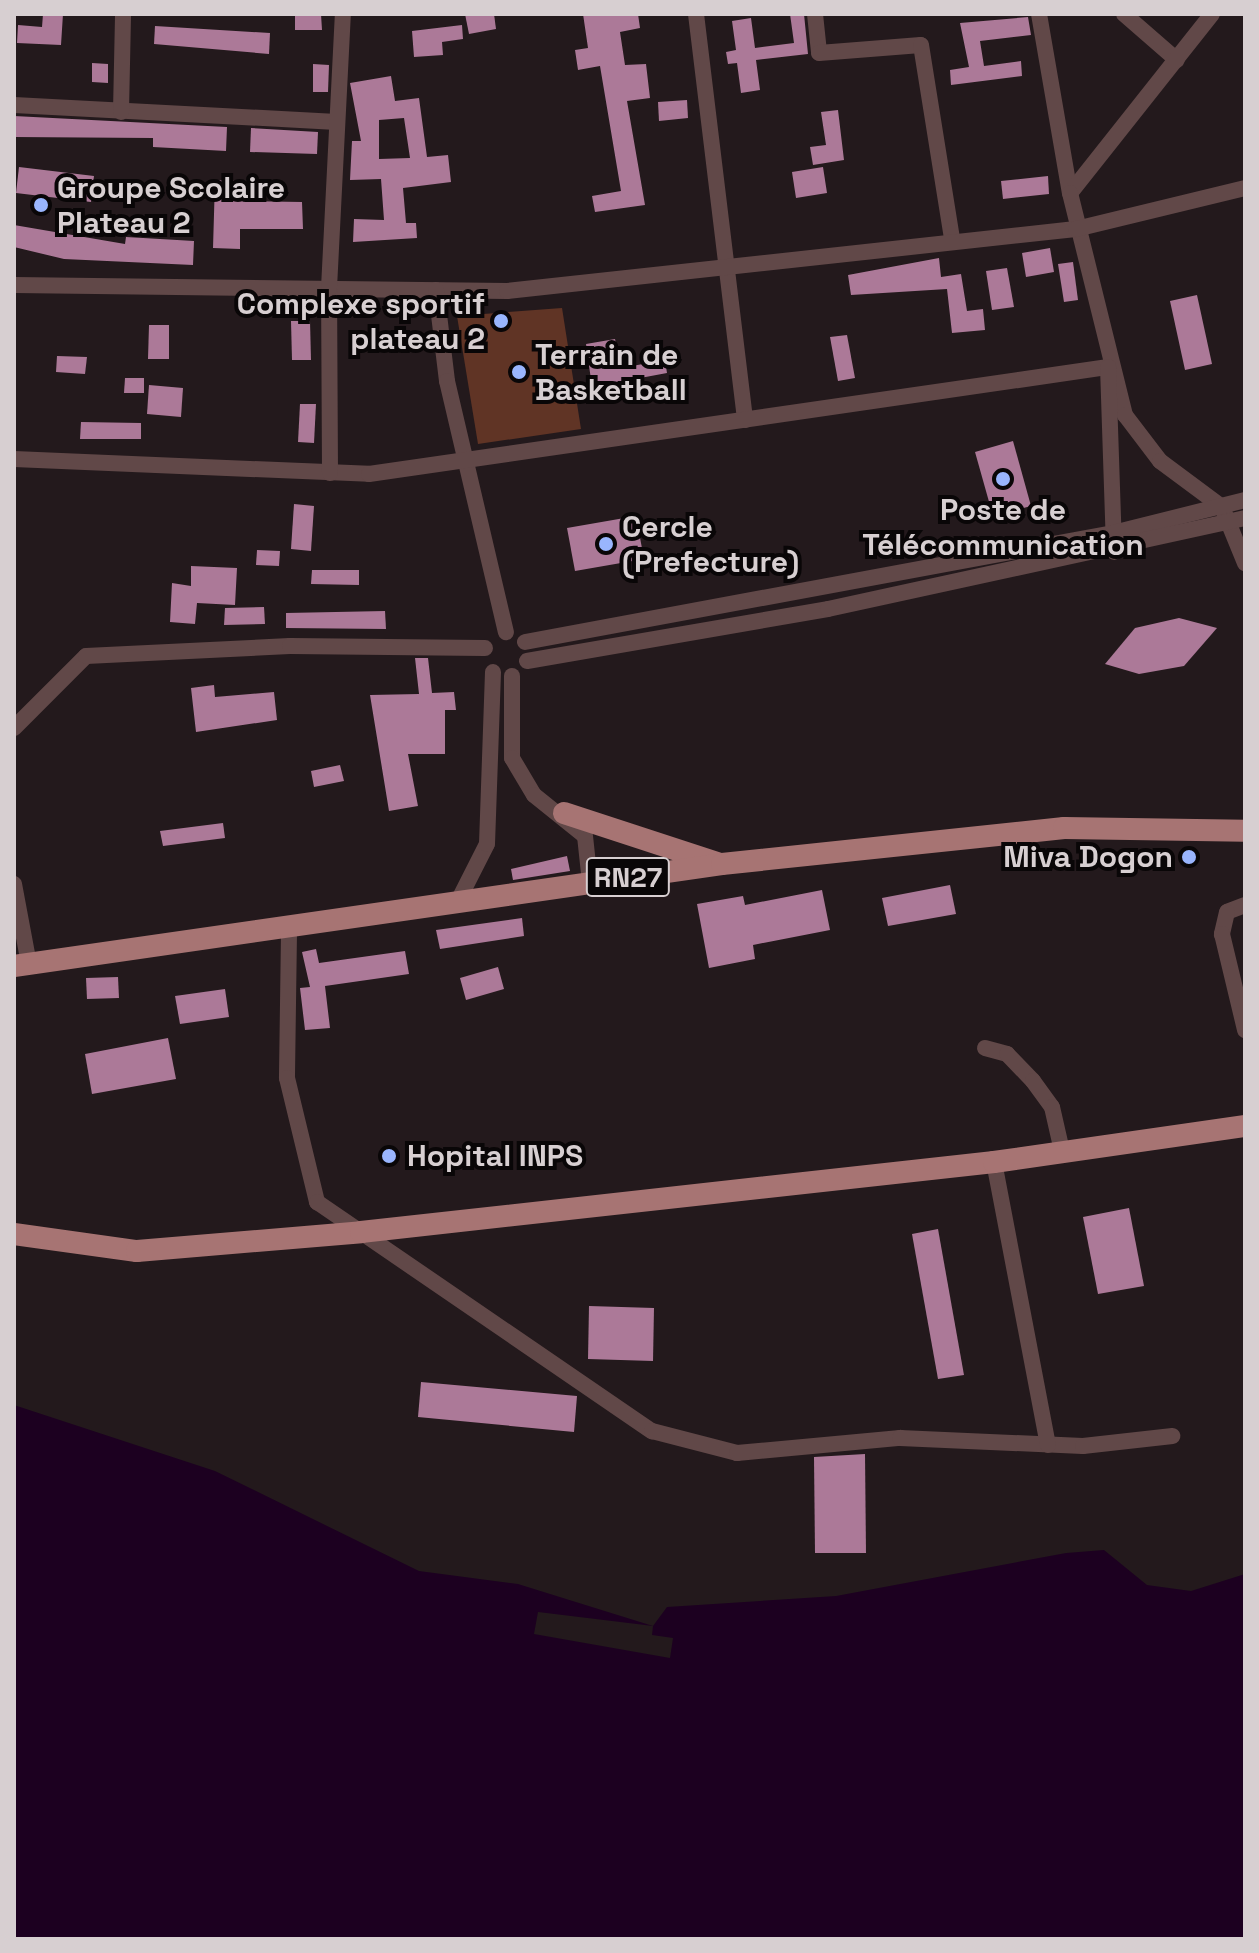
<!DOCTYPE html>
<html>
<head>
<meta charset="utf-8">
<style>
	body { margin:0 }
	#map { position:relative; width:1259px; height:1953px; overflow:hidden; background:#23191c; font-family:"Space Grotesk",sans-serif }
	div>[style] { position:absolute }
	.green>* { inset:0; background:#603425 }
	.water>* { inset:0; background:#1c0020 }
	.pier>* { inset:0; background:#23191c }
	.building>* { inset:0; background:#ac7998 }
	.minor>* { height:16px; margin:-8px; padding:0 8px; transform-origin:8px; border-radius:8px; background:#614848 }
	.major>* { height:22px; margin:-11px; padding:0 11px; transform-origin:11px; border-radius:11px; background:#a77473 }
	.dots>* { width:22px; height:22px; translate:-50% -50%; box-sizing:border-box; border:4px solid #090607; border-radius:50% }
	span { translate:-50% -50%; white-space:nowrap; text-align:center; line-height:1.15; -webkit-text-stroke:8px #090607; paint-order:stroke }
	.shield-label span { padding:2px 6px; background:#090607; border:2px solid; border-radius:6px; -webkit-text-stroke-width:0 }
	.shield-label { font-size:28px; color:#d7cfd1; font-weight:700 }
	.poi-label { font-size:30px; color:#d7cfd1; font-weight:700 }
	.left { translate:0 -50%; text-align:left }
	.right { translate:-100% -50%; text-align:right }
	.frame { position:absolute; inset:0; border:16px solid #d7cfd1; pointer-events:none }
</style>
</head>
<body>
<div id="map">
	<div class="green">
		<div style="clip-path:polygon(562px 308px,581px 429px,478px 444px,457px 316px)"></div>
	</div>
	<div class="water">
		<div style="clip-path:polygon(14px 1405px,215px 1471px,419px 1571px,518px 1584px,653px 1626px,667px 1607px,836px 1596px,1066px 1553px,1104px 1550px,1147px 1585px,1191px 1591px,1245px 1574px,1245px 1939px,14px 1939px)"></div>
	</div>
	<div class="pier">
		<div style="clip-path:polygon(538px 1612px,653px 1626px,652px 1635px,673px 1638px,670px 1658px,534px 1634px)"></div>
	</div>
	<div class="building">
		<div style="clip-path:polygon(43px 14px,63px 14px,61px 45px,17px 43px,18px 25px,42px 27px)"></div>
		<div style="clip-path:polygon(295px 14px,321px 14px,322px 30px,295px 30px)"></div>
		<div style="clip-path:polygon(465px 14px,494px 14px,496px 29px,469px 34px)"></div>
		<div style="clip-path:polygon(583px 14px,638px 14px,640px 28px,620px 32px,625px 65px,646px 64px,650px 98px,627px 101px,645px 205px,595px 212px,592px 196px,621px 191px,600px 66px,578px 70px,575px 50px,588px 48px)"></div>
		<div style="clip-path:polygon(790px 14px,804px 14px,808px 54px,756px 60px,760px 90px,741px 93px,737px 63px,728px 64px,726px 52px,736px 50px,732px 21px,751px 18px,755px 48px,794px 43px)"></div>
		<div style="clip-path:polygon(1028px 17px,1031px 35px,980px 41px,984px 66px,1021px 61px,1022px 76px,951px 85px,950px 70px,969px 67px,960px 23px)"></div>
		<div style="clip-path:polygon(462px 25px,463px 39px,442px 42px,443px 55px,414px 57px,412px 31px)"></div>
		<div style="clip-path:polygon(155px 26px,270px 33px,269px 54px,154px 44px)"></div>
		<div style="clip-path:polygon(92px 63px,108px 64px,108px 83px,92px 82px)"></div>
		<div style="clip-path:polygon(313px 64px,329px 65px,328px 92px,313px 92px)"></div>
		<div style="clip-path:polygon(evenodd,391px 76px,395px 101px,419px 98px,427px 157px,448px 155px,451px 182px,403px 188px,406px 223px,416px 223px,417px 238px,353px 242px,354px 219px,384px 220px,381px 179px,350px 180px,352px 141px,361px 141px,350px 83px,391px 76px,404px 118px,410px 158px,379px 159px,379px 120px,404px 118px)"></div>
		<div style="clip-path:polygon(687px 100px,688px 118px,659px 121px,658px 102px)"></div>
		<div style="clip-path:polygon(838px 110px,844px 160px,813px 165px,810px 147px,826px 145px,821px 112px)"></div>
		<div style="clip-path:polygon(14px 116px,227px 127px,226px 151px,153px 147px,153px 138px,14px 137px)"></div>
		<div style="clip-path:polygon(251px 128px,318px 132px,317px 154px,250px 152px)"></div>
		<div style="clip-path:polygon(19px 167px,94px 176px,91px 202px,16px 193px)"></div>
		<div style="clip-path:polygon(823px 167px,827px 193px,796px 198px,792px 172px)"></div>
		<div style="clip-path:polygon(1048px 176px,1049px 194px,1003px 199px,1001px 181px)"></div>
		<div style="clip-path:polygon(215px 180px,241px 181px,241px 201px,302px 202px,303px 229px,240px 229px,240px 249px,213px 248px)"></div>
		<div style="clip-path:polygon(14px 225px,125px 244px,126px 237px,194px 241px,193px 265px,64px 259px,14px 247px)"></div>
		<div style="clip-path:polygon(1050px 248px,1054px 272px,1026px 277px,1022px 253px)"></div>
		<div style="clip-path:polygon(939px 258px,941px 277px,961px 274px,967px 311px,983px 309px,985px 330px,952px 333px,947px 289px,851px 295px,848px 275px)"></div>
		<div style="clip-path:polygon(1073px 262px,1078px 300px,1064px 302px,1058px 264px)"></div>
		<div style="clip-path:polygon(1007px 268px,1014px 307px,992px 310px,986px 271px)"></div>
		<div style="clip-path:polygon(1197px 295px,1212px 364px,1185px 370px,1170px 301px)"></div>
		<div style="clip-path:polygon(291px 321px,310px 321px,311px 360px,292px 360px)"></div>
		<div style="clip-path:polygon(149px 325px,169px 325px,169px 359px,148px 359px)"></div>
		<div style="clip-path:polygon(847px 335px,855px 378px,838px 381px,830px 337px)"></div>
		<div style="clip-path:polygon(615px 339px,621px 368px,665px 360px,667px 373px,592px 387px,586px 344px)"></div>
		<div style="clip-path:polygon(57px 356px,87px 357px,85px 374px,56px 372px)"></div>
		<div style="clip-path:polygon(125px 378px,144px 378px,144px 393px,124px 393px)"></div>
		<div style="clip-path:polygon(149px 385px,183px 388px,181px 417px,147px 414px)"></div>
		<div style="clip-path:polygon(300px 404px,316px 404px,314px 443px,298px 442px)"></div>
		<div style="clip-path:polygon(81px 422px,141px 423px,141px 439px,80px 439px)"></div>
		<div style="clip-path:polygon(1013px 441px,1031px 506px,993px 516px,975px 452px)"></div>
		<div style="clip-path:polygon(294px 504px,314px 506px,311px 551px,291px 549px)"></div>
		<div style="clip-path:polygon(636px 516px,644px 559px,575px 571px,567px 528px)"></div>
		<div style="clip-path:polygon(257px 550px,280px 551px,279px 566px,256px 565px)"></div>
		<div style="clip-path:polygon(191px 566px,237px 568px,235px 605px,197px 603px,195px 624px,170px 622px,172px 583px,191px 586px)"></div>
		<div style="clip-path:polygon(312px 570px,359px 570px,359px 585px,311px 584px)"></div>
		<div style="clip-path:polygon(264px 607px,265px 624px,224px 625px,225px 608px)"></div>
		<div style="clip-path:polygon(385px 611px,386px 629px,286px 628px,286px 613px)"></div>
		<div style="clip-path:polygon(1179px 618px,1217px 628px,1184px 666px,1139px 674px,1105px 664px,1135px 628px)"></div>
		<div style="clip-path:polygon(415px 658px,428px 658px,432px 693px,454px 692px,456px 710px,445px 710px,445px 754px,408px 754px,418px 806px,389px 811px,370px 695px,419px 694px)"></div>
		<div style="clip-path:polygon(214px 685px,215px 697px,274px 692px,277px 720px,196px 732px,191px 688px)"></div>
		<div style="clip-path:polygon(340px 765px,344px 781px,314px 787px,311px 771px)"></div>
		<div style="clip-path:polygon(223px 823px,225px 838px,163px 846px,160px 831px)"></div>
		<div style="clip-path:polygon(567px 856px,570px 871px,513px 880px,511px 869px)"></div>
		<div style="clip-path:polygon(950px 885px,956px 914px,888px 926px,882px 898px)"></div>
		<div style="clip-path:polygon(822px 890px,830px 930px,753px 945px,755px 959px,709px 968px,697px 904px,743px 896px,745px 905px)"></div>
		<div style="clip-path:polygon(522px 918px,524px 936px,440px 949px,436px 930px)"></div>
		<div style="clip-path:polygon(316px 949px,319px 963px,405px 951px,409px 974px,325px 986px,330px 1028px,305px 1030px,300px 988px,310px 987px,302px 952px)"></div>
		<div style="clip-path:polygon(498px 967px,504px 989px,466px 1000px,460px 978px)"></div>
		<div style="clip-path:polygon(118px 977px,119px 998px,87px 999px,86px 978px)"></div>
		<div style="clip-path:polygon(225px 989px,229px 1017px,180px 1024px,175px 996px)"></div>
		<div style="clip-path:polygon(168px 1038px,176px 1079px,92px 1094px,85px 1054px)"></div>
		<div style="clip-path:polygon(1129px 1208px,1144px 1286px,1098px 1294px,1083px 1217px)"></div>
		<div style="clip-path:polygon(938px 1229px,964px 1375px,938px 1379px,912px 1234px)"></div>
		<div style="clip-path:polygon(589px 1306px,654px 1308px,653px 1361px,588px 1359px)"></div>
		<div style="clip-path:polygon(421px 1382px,577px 1396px,574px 1432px,418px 1417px)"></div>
		<div style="clip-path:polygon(865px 1454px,866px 1553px,815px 1553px,814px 1457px)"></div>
	</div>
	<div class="minor">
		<div style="left:696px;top:14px;width:409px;rotate:83.1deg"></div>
		<div style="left:815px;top:14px;width:39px;rotate:84deg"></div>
		<div style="left:819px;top:53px;width:102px;rotate:-4.5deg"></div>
		<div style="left:921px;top:45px;width:195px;rotate:80.9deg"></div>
		<div style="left:1039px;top:14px;width:182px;rotate:80.2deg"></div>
		<div style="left:1124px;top:14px;width:70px;rotate:41deg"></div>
		<div style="left:1212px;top:14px;width:228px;rotate:128.4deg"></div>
		<div style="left:1070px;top:193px;width:229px;rotate:76.1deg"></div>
		<div style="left:1125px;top:415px;width:58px;rotate:52.7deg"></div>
		<div style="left:1160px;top:461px;width:77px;rotate:36.6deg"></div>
		<div style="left:1222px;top:507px;width:61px;rotate:67.7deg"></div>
		<div style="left:14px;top:105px;width:323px;rotate:3deg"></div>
		<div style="left:121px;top:112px;width:98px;rotate:-88.8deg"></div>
		<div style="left:14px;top:285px;width:493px;rotate:0.7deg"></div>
		<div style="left:507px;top:291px;width:572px;rotate:-6.22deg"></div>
		<div style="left:1076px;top:229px;width:174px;rotate:-13.6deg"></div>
		<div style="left:436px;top:290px;width:92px;rotate:83.1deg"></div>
		<div style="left:447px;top:381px;width:258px;rotate:76.8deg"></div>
		<div style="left:14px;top:459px;width:355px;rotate:2.4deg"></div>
		<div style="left:369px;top:474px;width:747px;rotate:-8.24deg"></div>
		<div style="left:1108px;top:367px;width:185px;rotate:88.1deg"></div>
		<div style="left:330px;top:473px;width:185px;rotate:-90.3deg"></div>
		<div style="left:329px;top:288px;width:274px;rotate:-87.1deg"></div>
		<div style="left:525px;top:642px;width:598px;rotate:-10.5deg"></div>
		<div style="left:1113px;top:533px;width:136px;rotate:-14deg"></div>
		<div style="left:527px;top:661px;width:305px;rotate:-9.8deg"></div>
		<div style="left:828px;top:609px;width:427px;rotate:-12.3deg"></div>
		<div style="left:512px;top:676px;width:82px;rotate:90deg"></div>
		<div style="left:512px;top:758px;width:43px;rotate:59.3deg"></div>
		<div style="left:534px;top:795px;width:65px;rotate:38.8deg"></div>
		<div style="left:585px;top:836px;width:47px;rotate:83.9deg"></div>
		<div style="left:14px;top:728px;width:102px;rotate:-45deg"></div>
		<div style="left:86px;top:656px;width:204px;rotate:-2.8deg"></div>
		<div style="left:290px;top:646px;width:195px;rotate:0.6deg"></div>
		<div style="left:14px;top:884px;width:81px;rotate:79.4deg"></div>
		<div style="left:456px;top:905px;width:68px;rotate:-63.1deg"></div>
		<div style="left:487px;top:844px;width:172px;rotate:-88deg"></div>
		<div style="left:1245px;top:905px;width:19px;rotate:159deg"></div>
		<div style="left:1227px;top:912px;width:23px;rotate:103deg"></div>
		<div style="left:1222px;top:934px;width:99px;rotate:76.5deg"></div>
		<div style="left:289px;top:932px;width:146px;rotate:90.8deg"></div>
		<div style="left:287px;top:1078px;width:128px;rotate:76.4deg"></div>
		<div style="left:317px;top:1202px;width:406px;rotate:34.4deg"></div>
		<div style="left:652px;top:1431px;width:88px;rotate:14.5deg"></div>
		<div style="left:737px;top:1453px;width:164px;rotate:-5.3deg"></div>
		<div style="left:900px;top:1438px;width:183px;rotate:2.5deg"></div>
		<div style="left:1083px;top:1446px;width:90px;rotate:-6.4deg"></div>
		<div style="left:985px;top:1048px;width:23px;rotate:15deg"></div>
		<div style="left:1007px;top:1054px;width:37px;rotate:46deg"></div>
		<div style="left:1033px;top:1081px;width:32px;rotate:54deg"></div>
		<div style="left:1052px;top:1107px;width:45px;rotate:77.2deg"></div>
		<div style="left:994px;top:1162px;width:288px;rotate:79.2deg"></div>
	</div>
	<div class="major">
		<div style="left:564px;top:813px;width:161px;rotate:18.1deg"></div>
		<div style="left:14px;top:966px;width:715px;rotate:-8.2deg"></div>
		<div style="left:722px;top:864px;width:344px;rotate:-6deg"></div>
		<div style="left:1064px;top:828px;width:181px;rotate:0.9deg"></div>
		<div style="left:14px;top:1234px;width:124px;rotate:7.9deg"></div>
		<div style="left:137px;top:1251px;width:225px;rotate:-4.8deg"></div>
		<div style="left:361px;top:1232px;width:637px;rotate:-6.31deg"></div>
		<div style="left:994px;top:1162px;width:254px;rotate:-8.2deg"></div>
	</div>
	<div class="dots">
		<div style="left:41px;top:205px;background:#99b5fd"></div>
		<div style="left:501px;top:321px;background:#99b5fd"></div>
		<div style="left:519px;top:372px;background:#99b5fd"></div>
		<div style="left:1003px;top:479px;background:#99b5fd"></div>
		<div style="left:606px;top:544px;background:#99b5fd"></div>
		<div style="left:1189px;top:857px;background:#99b5fd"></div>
		<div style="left:389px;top:1156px;background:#99b5fd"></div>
	</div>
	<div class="shield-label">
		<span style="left:628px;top:877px">RN27</span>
	</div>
	<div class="poi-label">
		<span class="left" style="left:57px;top:205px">Groupe Scolaire<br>Plateau 2</span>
		<span class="right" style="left:485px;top:321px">Complexe sportif<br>plateau 2</span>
		<span class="left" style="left:535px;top:372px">Terrain de<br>Basketball</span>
		<span style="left:1003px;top:527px">Poste de<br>Télécommunication</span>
		<span class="left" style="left:622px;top:544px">Cercle<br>(Prefecture)</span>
		<span class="right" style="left:1173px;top:857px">Miva Dogon</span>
		<span class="left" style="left:407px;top:1156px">Hopital INPS</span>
	</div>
	<div class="frame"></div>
</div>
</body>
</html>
